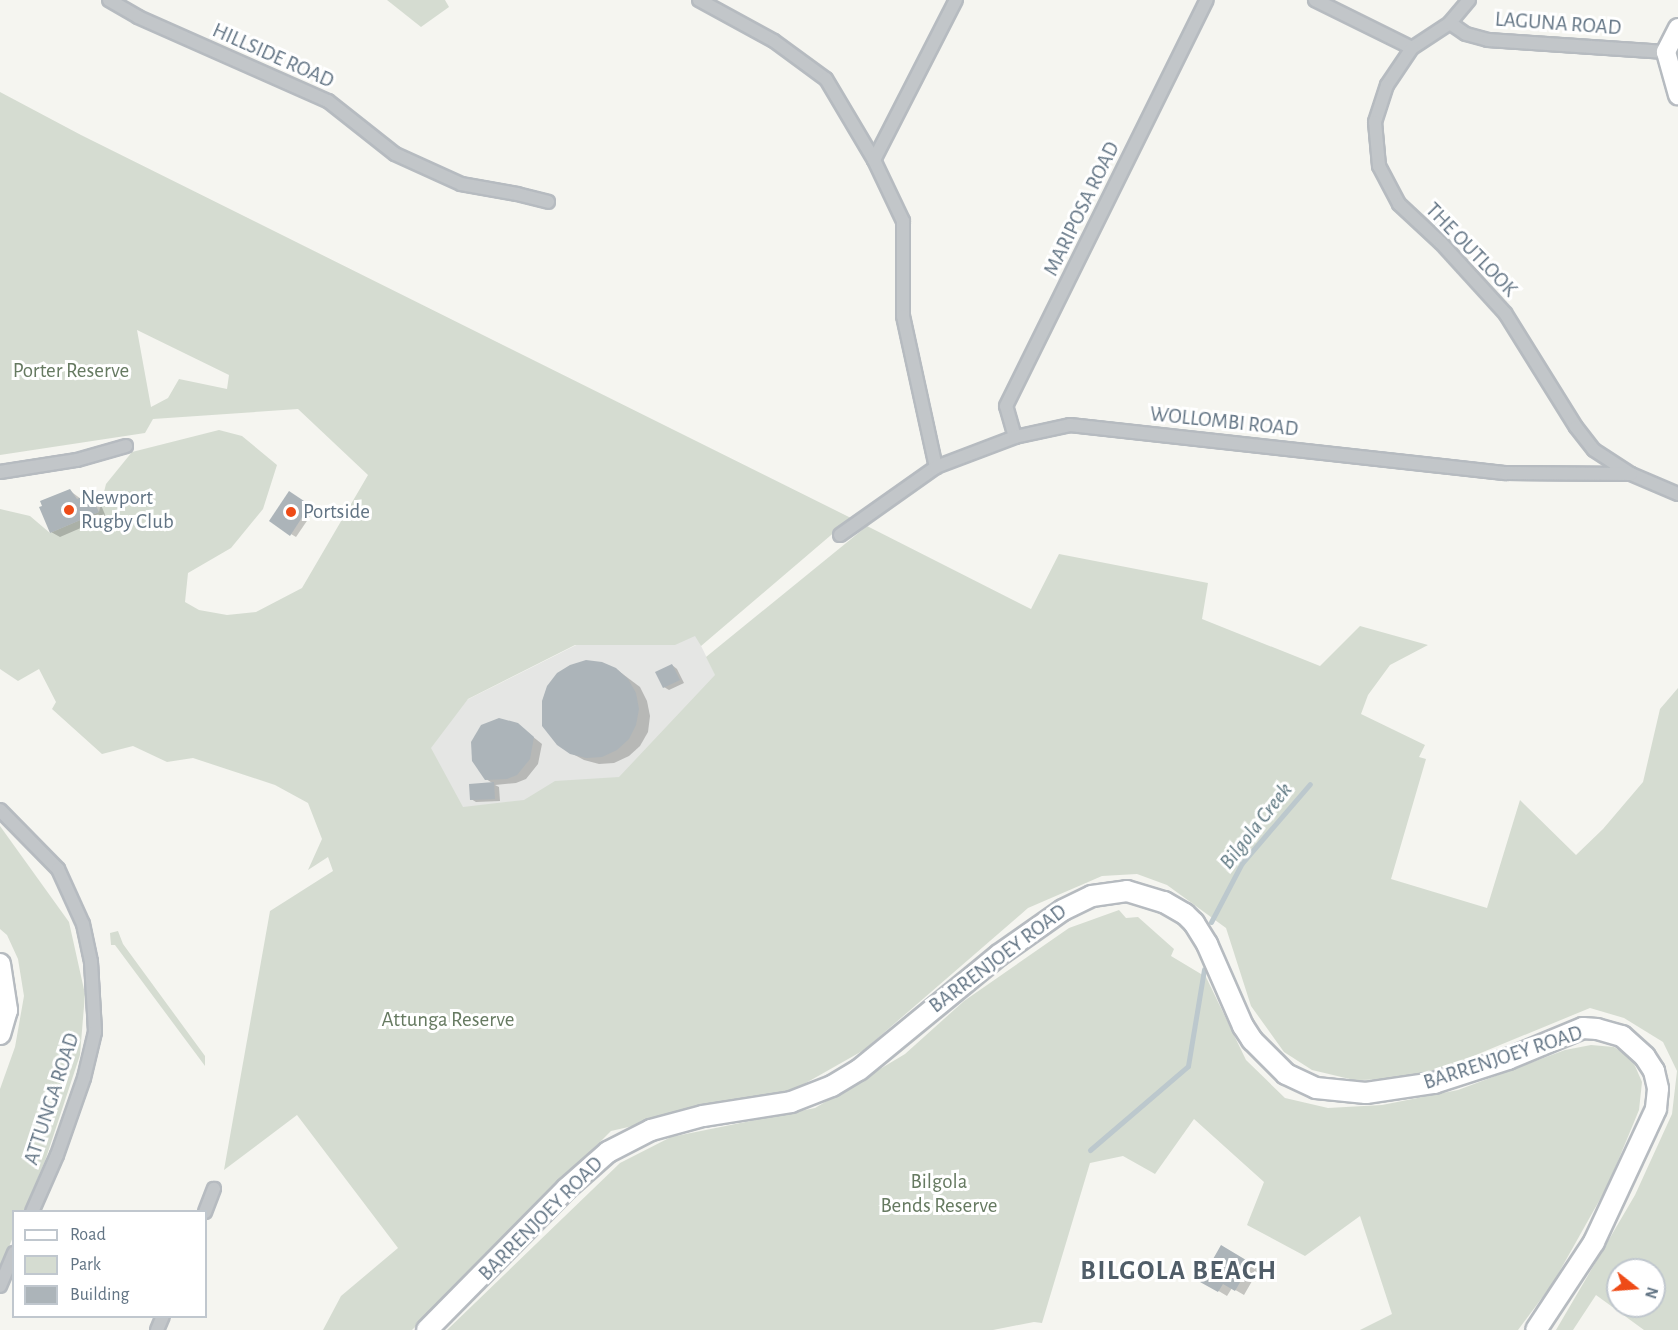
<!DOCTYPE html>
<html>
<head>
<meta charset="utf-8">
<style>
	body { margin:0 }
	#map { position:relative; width:1678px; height:1330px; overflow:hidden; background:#f5f5f0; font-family:"Alegreya Sans",sans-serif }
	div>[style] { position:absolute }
	.built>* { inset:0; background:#e5e6e4 }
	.green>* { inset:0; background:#d5dcd1 }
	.shadow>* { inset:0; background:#0003 }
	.stream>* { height:5px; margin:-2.5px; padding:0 2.5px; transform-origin:2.5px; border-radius:2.5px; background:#bcc8cd }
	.building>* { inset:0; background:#acb4b9 }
	.roads { filter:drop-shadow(2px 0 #b6bbc0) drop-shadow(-2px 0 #b6bbc0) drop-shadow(0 2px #b6bbc0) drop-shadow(0 -2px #b6bbc0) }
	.street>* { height:12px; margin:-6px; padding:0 6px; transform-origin:6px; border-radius:6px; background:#c2c6c9 }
	.secondary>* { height:18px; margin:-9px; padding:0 9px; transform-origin:9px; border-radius:9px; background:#fff }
	.primary>* { height:20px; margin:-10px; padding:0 10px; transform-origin:10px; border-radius:10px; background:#fff }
	.dots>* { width:16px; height:16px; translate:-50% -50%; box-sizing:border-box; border:3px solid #fff; border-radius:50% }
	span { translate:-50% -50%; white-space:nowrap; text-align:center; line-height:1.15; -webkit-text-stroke:6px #fff; paint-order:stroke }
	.street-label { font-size:21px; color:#627484 }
	.park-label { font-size:21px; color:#667a61 }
	.poi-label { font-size:21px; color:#627484 }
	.left { translate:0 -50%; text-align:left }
	.water-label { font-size:22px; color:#5d7781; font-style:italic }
	.district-label { font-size:27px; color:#505d68; font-weight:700; letter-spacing:1.5px }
	.legend { position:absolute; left:12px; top:1210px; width:195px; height:108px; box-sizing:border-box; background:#fff; border:2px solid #c0c7ce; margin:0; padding:8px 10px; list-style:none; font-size:18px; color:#627484 }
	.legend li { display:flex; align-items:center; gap:12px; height:30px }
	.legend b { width:30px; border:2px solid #c0c7ce }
	.north { position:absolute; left:1606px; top:1258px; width:60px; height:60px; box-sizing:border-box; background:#fff; border:2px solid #c0c7ce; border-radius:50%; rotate:107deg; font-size:16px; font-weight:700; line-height:24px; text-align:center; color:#627484 }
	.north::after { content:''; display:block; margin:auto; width:21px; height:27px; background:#ee4b17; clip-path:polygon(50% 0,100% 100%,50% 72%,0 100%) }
</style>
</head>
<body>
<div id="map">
	<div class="built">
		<div style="clip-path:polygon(676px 595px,737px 719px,535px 820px,444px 839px,393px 737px)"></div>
	</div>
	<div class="green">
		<div style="clip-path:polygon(387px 0,445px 0,449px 7px,421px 27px)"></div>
		<div style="clip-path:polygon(evenodd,0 92px,81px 135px,851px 518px,701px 646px,695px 636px,675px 645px,575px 645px,468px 699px,431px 748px,463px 807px,524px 800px,555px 781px,619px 777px,715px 675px,706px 657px,867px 526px,1031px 609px,1059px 554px,1208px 583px,1202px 619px,1320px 666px,1360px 626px,1428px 645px,1390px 665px,1368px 695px,1361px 714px,1425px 745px,1419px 757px,1426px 759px,1391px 879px,1487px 908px,1520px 800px,1576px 855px,1603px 829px,1643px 782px,1660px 709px,1678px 688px,1678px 1330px,1644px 1330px,1596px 1295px,1573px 1330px,1556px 1330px,1635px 1195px,1672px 1114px,1677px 1071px,1663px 1042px,1624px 1018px,1590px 1008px,1454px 1064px,1408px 1079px,1354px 1080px,1312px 1070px,1284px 1052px,1251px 1006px,1226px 928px,1167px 885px,1137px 874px,1102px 876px,1028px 908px,864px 1050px,797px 1088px,611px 1131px,412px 1330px,323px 1330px,341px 1296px,398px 1248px,297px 1115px,224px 1170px,270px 911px,333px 871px,328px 857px,308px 870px,322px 839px,308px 803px,275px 785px,193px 758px,167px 762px,133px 746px,102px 754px,52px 709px,56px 702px,39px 669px,18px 681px,0 669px,0 509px,30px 516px,50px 533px,99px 512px,106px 484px,132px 452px,219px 430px,242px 436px,277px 465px,263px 509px,231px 548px,188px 573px,185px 602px,199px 610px,227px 615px,256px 612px,302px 588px,368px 475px,298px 409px,153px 419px,145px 433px,0 455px,0 92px,137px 330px,229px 375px,227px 389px,179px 379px,168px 398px,151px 407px,137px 330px,0 92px,1618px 1270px,1654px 1270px,1654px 1306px,1618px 1306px,1618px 1270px)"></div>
		<div style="clip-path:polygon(0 826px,69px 922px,85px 994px,80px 1055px,45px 1161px,24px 1211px,14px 1212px,13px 1237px,0 1269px,0 1089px,15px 1047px,24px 996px,18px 959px,7px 935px,0 929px)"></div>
		<div style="clip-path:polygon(1119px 910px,1126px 918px,1138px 917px,1174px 949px,1171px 956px,1206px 977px,1246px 1060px,1285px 1098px,1328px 1108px,1382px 1105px,1458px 1090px,1565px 1050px,1591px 1045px,1614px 1047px,1632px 1059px,1642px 1082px,1639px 1110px,1608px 1185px,1553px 1283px,1518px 1330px,1360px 1330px,1392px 1314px,1360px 1216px,1305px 1256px,1247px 1225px,1264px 1182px,1194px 1119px,1155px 1174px,1123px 1156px,1090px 1163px,1042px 1323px,1034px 1322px,993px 1330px,447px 1330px,620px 1163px,671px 1137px,815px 1108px,905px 1054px,964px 1001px,1069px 928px)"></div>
		<div style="clip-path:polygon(118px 931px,123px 944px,205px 1056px,205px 1066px,115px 945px,111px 945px,110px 933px)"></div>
	</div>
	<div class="shadow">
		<div style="clip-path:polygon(69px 490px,81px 499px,90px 495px,99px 500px,106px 517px,60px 537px,51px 532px)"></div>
		<div style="clip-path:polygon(295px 496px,315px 509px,296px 537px,291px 534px)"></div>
		<div style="clip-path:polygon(672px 665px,677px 669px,684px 683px,669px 690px,664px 687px)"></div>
		<div style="clip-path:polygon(616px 669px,640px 687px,647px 701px,650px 716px,648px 732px,640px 746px,629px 756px,614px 763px,599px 764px,584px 760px,571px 753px)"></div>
		<div style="clip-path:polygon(499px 719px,517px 724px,542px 744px,538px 764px,526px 779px,516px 783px,495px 785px,499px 787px,500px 801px,476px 802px,471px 799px,470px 785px,494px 784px,486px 779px)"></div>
		<div style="clip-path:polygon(1221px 1247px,1259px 1269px,1244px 1295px,1232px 1288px,1227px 1296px,1202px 1281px)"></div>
	</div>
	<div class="stream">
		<div style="left:1211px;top:922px;width:67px;rotate:-62.3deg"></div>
		<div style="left:1242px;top:863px;width:104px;rotate:-49.3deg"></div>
		<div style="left:1090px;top:1150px;width:129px;rotate:-40.6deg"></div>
		<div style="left:1188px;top:1066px;width:98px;rotate:-80.6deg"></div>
	</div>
	<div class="building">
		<div style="clip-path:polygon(70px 489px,77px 499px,90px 494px,99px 512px,50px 533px,39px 507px,42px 506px,40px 501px)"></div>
		<div style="clip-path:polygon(289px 491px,310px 505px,290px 536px,269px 521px)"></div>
		<div style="clip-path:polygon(586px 660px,602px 662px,616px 668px,628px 679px,636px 693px,639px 709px,636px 725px,629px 739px,617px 750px,602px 757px,586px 758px,570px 754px,557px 745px,542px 726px,542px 701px,547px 686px,557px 673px,570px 665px)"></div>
		<div style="clip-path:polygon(672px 664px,680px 680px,663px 688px,655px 672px)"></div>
		<div style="clip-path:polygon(499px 718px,518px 723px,534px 737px,530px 759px,517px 775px,507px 779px,485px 780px,472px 761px,471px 742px,481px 725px)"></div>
		<div style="clip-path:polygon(494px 782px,495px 799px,470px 800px,469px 784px)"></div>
		<div style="clip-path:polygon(1221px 1245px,1251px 1263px,1235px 1291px,1223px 1284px,1218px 1292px,1200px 1282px)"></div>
	</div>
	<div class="roads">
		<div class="street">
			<div style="left:109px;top:0;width:34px;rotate:30deg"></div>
			<div style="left:138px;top:17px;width:208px;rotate:23.9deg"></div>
			<div style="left:328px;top:101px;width:85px;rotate:38.3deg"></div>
			<div style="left:395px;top:154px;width:72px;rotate:24.4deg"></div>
			<div style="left:461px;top:184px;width:57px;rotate:10.1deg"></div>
			<div style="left:517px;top:194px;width:32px;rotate:14deg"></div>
			<div style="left:699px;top:0;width:85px;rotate:28.7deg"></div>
			<div style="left:774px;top:41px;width:64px;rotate:36.2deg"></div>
			<div style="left:826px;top:79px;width:94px;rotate:59.3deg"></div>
			<div style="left:874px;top:160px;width:68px;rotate:64.6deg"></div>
			<div style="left:903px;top:221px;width:95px;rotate:90deg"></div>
			<div style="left:903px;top:316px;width:155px;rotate:77.7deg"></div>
			<div style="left:1315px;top:0;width:108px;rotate:26.3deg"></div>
			<div style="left:1469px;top:0;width:30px;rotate:130deg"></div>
			<div style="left:1450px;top:23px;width:45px;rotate:146.7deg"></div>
			<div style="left:1412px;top:48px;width:45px;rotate:124deg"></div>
			<div style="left:1387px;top:85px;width:39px;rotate:108deg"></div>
			<div style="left:1375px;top:122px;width:44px;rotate:84.8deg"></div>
			<div style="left:1379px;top:166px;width:43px;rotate:62.2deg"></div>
			<div style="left:1399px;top:204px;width:57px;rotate:42.9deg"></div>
			<div style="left:1441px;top:243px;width:95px;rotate:47.6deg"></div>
			<div style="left:1505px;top:313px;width:134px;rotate:58.1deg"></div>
			<div style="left:1576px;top:427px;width:29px;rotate:52deg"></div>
			<div style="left:1594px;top:450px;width:44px;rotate:33deg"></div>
			<div style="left:1631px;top:474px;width:51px;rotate:23.1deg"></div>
			<div style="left:1450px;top:23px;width:19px;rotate:35deg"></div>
			<div style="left:1466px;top:34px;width:23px;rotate:15deg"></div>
			<div style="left:1488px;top:40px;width:178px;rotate:3.9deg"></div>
			<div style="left:874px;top:160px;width:180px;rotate:-62.9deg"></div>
			<div style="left:1015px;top:437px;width:32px;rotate:-106deg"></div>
			<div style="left:1006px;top:406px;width:453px;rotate:-63.7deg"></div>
			<div style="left:0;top:472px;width:78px;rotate:-8.9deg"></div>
			<div style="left:77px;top:460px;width:51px;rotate:-15.9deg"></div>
			<div style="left:840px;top:535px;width:118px;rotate:-35.3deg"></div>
			<div style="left:936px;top:467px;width:85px;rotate:-20.8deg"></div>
			<div style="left:1015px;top:437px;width:56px;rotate:-12.3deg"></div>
			<div style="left:1070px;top:425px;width:439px;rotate:6.3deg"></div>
			<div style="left:1506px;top:473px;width:125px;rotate:0.5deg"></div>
			<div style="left:0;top:810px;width:83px;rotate:45.5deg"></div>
			<div style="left:58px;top:869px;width:60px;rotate:65.6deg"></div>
			<div style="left:83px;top:924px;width:39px;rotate:78deg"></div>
			<div style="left:91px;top:962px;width:70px;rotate:86.7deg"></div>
			<div style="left:95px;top:1032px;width:47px;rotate:103.4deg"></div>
			<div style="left:84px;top:1078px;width:82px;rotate:109.3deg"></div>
			<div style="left:57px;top:1155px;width:62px;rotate:113.7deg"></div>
			<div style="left:205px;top:1212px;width:25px;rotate:-69deg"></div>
			<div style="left:0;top:1286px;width:36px;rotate:-67deg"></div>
			<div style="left:157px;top:1330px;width:15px;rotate:-67deg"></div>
		</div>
		<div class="secondary">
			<div style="left:1678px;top:28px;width:27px;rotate:117deg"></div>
			<div style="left:1666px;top:52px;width:45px;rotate:74.4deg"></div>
		</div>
		<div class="primary">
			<div style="left:0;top:964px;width:47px;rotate:81.3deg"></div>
			<div style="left:7px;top:1010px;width:25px;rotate:106deg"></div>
			<div style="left:427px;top:1330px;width:198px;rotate:-45.4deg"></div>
			<div style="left:566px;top:1189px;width:56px;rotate:-41.4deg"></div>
			<div style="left:608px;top:1152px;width:48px;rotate:-27.1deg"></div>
			<div style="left:651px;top:1130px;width:54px;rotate:-15.1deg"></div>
			<div style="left:703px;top:1116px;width:89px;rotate:-9deg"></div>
			<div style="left:791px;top:1102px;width:44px;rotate:-21.3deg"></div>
			<div style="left:832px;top:1086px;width:31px;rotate:-31deg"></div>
			<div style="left:859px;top:1070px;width:181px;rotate:-39.4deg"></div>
			<div style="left:999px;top:955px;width:78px;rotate:-35.1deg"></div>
			<div style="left:1063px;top:910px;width:32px;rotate:-26deg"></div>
			<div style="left:1092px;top:896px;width:35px;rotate:-8deg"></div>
			<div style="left:1127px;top:891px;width:39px;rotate:17deg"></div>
			<div style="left:1164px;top:902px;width:24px;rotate:30deg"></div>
			<div style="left:1185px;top:914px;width:13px;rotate:45deg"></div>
			<div style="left:1194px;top:923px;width:25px;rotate:58deg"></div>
			<div style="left:1207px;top:944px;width:90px;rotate:66.3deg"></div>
			<div style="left:1243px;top:1026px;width:17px;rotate:57deg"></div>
			<div style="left:1252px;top:1040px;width:48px;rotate:45deg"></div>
			<div style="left:1286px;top:1074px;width:33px;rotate:25deg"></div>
			<div style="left:1316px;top:1088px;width:50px;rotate:5.7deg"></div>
			<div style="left:1366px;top:1093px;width:69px;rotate:-8.4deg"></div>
			<div style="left:1434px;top:1083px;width:78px;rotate:-18deg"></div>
			<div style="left:1508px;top:1059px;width:81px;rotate:-22.5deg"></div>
			<div style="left:1583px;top:1028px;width:14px;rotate:4deg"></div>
			<div style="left:1597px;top:1029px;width:26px;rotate:16deg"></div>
			<div style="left:1622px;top:1036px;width:31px;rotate:42deg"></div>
			<div style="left:1645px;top:1057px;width:17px;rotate:57deg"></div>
			<div style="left:1654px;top:1071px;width:18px;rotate:77deg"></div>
			<div style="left:1658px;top:1089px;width:20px;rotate:96deg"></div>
			<div style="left:1656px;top:1109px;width:147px;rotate:115deg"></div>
			<div style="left:1594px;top:1242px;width:105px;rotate:123.4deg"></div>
		</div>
	</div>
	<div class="dots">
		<div style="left:69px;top:510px;background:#ee4b17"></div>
		<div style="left:291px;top:512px;background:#ee4b17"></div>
	</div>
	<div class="street-label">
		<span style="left:1558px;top:24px;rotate:4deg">LAGUNA ROAD</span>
		<span style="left:273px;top:56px;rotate:24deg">HILLSIDE ROAD</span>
		<span style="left:1082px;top:209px;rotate:-64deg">MARIPOSA ROAD</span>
		<span style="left:1471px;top:250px;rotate:46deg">THE OUTLOOK</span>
		<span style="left:1224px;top:422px;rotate:6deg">WOLLOMBI ROAD</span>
		<span style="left:998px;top:959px;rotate:-37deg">BARRENJOEY ROAD</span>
		<span style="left:1503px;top:1058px;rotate:-18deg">BARRENJOEY ROAD</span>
		<span style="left:52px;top:1099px;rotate:-72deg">ATTUNGA ROAD</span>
		<span style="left:541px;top:1219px;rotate:-45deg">BARRENJOEY ROAD</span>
	</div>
	<div class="park-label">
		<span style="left:71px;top:371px">Porter Reserve</span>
		<span style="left:448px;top:1020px">Attunga Reserve</span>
		<span style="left:939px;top:1194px">Bilgola<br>Bends Reserve</span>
	</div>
	<div class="poi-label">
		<span class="left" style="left:81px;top:510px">Newport<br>Rugby Club</span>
		<span class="left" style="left:303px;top:512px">Portside</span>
	</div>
	<div class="water-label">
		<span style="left:1256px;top:826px;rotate:-52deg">Bilgola Creek</span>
	</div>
	<div class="district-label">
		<span style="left:1179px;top:1271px">BILGOLA BEACH</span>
	</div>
	<ul class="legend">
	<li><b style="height:8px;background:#fff"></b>Road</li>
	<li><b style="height:16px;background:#d5dcd1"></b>Park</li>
	<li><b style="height:16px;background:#acb4b9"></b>Building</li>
	</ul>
	<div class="north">N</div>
</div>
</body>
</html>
